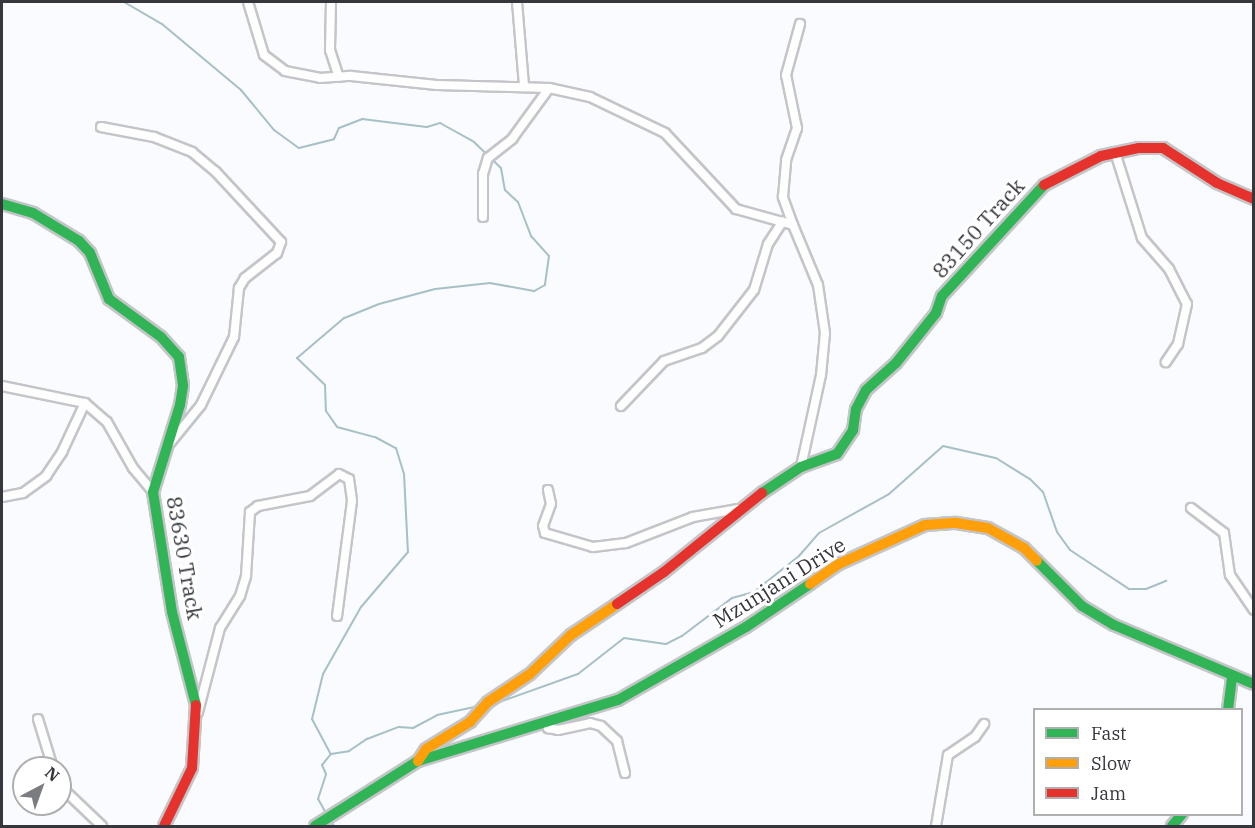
<!DOCTYPE html>
<html>
<head>
<meta charset="utf-8">
<style>
	body { margin:0 }
	#map { position:relative; width:1255px; height:828px; overflow:hidden; background:#fafbfe; font-family:"IBM Plex Serif",serif }
	div>[style] { position:absolute }
	.stream>* { height:2px; margin:-1px; padding:0 1px; transform-origin:1px; border-radius:1px; background:#a6c0c6 }
	.roads { filter:drop-shadow(2px 0 #c4c5c8) drop-shadow(-2px 0 #c4c5c8) drop-shadow(0 2px #c4c5c8) drop-shadow(0 -2px #c4c5c8) }
	.street>* { height:8px; margin:-4px; padding:0 4px; transform-origin:4px; border-radius:4px; background:#fefeff }
	.fast>* { height:10px; margin:-5px; padding:0 5px; transform-origin:5px; border-radius:5px; background:#30b455 }
	.slow>* { height:10px; margin:-5px; padding:0 5px; transform-origin:5px; border-radius:5px; background:#ff9f0a }
	.jam>* { height:10px; margin:-5px; padding:0 5px; transform-origin:5px; border-radius:5px; background:#e5322d }
	span { translate:-50% -50%; white-space:nowrap; text-align:center; line-height:1.15; -webkit-text-stroke:6px #fff; paint-order:stroke }
	.street-label { font-size:21px; color:#36373c }
	.frame { position:absolute; inset:0; border:3px solid #36373c; pointer-events:none }
	.legend { position:absolute; left:1033px; top:708px; width:210px; height:108px; box-sizing:border-box; background:#fff; border:2px solid #afafb1; margin:0; padding:8px 10px; list-style:none; font-size:18px; color:#36373c }
	.legend li { display:flex; align-items:center; gap:12px; height:30px }
	.legend b { width:30px; border:2px solid #afafb1 }
	.north { position:absolute; left:12px; top:756px; width:60px; height:60px; box-sizing:border-box; background:#fff; border:2px solid #afafb1; border-radius:50%; rotate:41deg; font-size:16px; font-weight:700; line-height:24px; text-align:center; color:#36373c }
	.north::after { content:''; display:block; margin:auto; width:21px; height:27px; background:#7b7c80; clip-path:polygon(50% 0,100% 100%,50% 72%,0 100%) }
</style>
</head>
<body>
<div id="map">
	<div class="stream">
		<div style="left:124px;top:2px;width:44px;rotate:30.1deg"></div>
		<div style="left:162px;top:24px;width:103px;rotate:39.9deg"></div>
		<div style="left:241px;top:90px;width:52px;rotate:50.5deg"></div>
		<div style="left:274px;top:130px;width:31px;rotate:36deg"></div>
		<div style="left:299px;top:148px;width:36px;rotate:-14deg"></div>
		<div style="left:334px;top:139px;width:12px;rotate:-66deg"></div>
		<div style="left:339px;top:128px;width:25px;rotate:-21deg"></div>
		<div style="left:362px;top:119px;width:65px;rotate:7deg"></div>
		<div style="left:427px;top:127px;width:14px;rotate:-17deg"></div>
		<div style="left:440px;top:123px;width:39px;rotate:29deg"></div>
		<div style="left:474px;top:142px;width:37px;rotate:44deg"></div>
		<div style="left:501px;top:168px;width:22px;rotate:80deg"></div>
		<div style="left:505px;top:190px;width:18px;rotate:43deg"></div>
		<div style="left:518px;top:202px;width:36px;rotate:69deg"></div>
		<div style="left:531px;top:236px;width:27px;rotate:48deg"></div>
		<div style="left:549px;top:256px;width:29px;rotate:98deg"></div>
		<div style="left:545px;top:285px;width:13px;rotate:151deg"></div>
		<div style="left:534px;top:291px;width:45px;rotate:-169.7deg"></div>
		<div style="left:490px;top:283px;width:55px;rotate:173.8deg"></div>
		<div style="left:435px;top:289px;width:58px;rotate:165deg"></div>
		<div style="left:379px;top:304px;width:38px;rotate:158deg"></div>
		<div style="left:344px;top:318px;width:62px;rotate:139.6deg"></div>
		<div style="left:297px;top:358px;width:39px;rotate:44deg"></div>
		<div style="left:325px;top:385px;width:26px;rotate:88deg"></div>
		<div style="left:326px;top:411px;width:19px;rotate:55deg"></div>
		<div style="left:337px;top:427px;width:39px;rotate:15deg"></div>
		<div style="left:375px;top:437px;width:24px;rotate:28deg"></div>
		<div style="left:396px;top:448px;width:27px;rotate:73deg"></div>
		<div style="left:404px;top:474px;width:78px;rotate:87.1deg"></div>
		<div style="left:408px;top:552px;width:72px;rotate:130.5deg"></div>
		<div style="left:361px;top:607px;width:77px;rotate:119.6deg"></div>
		<div style="left:323px;top:674px;width:46px;rotate:103.7deg"></div>
		<div style="left:312px;top:719px;width:40px;rotate:62deg"></div>
		<div style="left:494px;top:704px;width:89px;rotate:-19.7deg"></div>
		<div style="left:578px;top:674px;width:58px;rotate:-38deg"></div>
		<div style="left:624px;top:638px;width:42px;rotate:8.1deg"></div>
		<div style="left:666px;top:644px;width:18px;rotate:-27deg"></div>
		<div style="left:682px;top:636px;width:63px;rotate:-37.2deg"></div>
		<div style="left:732px;top:598px;width:23px;rotate:-15deg"></div>
		<div style="left:754px;top:592px;width:58px;rotate:-38.7deg"></div>
		<div style="left:799px;top:556px;width:30px;rotate:-49deg"></div>
		<div style="left:819px;top:533px;width:80px;rotate:-29.1deg"></div>
		<div style="left:889px;top:494px;width:72px;rotate:-41.6deg"></div>
		<div style="left:943px;top:446px;width:54px;rotate:12.8deg"></div>
		<div style="left:996px;top:458px;width:40px;rotate:32deg"></div>
		<div style="left:1030px;top:479px;width:18px;rotate:45deg"></div>
		<div style="left:1043px;top:492px;width:42px;rotate:70.7deg"></div>
		<div style="left:1057px;top:532px;width:22px;rotate:54deg"></div>
		<div style="left:1070px;top:550px;width:71px;rotate:33.5deg"></div>
		<div style="left:1129px;top:589px;width:17px"></div>
		<div style="left:1146px;top:589px;width:22px;rotate:-22deg"></div>
		<div style="left:327px;top:815px;width:18px;rotate:-119deg"></div>
		<div style="left:318px;top:799px;width:26px;rotate:-72deg"></div>
		<div style="left:326px;top:774px;width:10px;rotate:-114deg"></div>
		<div style="left:322px;top:765px;width:14px;rotate:-51deg"></div>
		<div style="left:331px;top:754px;width:18px;rotate:-9deg"></div>
		<div style="left:349px;top:751px;width:22px;rotate:-34deg"></div>
		<div style="left:367px;top:739px;width:34px;rotate:-21deg"></div>
		<div style="left:399px;top:727px;width:14px;rotate:4deg"></div>
		<div style="left:413px;top:728px;width:27px;rotate:-28deg"></div>
		<div style="left:437px;top:715px;width:43px;rotate:-12.1deg"></div>
		<div style="left:330px;top:820px;width:7px;rotate:56deg"></div>
	</div>
	<div class="roads">
		<div class="street">
			<div style="left:248px;top:2px;width:55px;rotate:73.2deg"></div>
			<div style="left:264px;top:55px;width:26px;rotate:37deg"></div>
			<div style="left:285px;top:71px;width:36px;rotate:11deg"></div>
			<div style="left:320px;top:78px;width:31px;rotate:-4deg"></div>
			<div style="left:351px;top:76px;width:86px;rotate:6deg"></div>
			<div style="left:437px;top:85px;width:112px;rotate:1.5deg"></div>
			<div style="left:549px;top:88px;width:42px;rotate:12.4deg"></div>
			<div style="left:590px;top:97px;width:83px;rotate:25.6deg"></div>
			<div style="left:665px;top:133px;width:104px;rotate:46.9deg"></div>
			<div style="left:736px;top:209px;width:59px;rotate:15.7deg"></div>
			<div style="left:793px;top:225px;width:30px;rotate:-110deg"></div>
			<div style="left:783px;top:197px;width:37px;rotate:-85deg"></div>
			<div style="left:786px;top:160px;width:34px;rotate:-71deg"></div>
			<div style="left:797px;top:128px;width:54px;rotate:-101.7deg"></div>
			<div style="left:786px;top:75px;width:53px;rotate:-74.6deg"></div>
			<div style="left:331px;top:2px;width:48px;rotate:91.2deg"></div>
			<div style="left:330px;top:50px;width:28px;rotate:72deg"></div>
			<div style="left:517px;top:2px;width:84px;rotate:85.2deg"></div>
			<div style="left:101px;top:127px;width:54px;rotate:10.7deg"></div>
			<div style="left:154px;top:137px;width:41px;rotate:21.5deg"></div>
			<div style="left:192px;top:152px;width:30px;rotate:40deg"></div>
			<div style="left:215px;top:171px;width:97px;rotate:47.1deg"></div>
			<div style="left:281px;top:242px;width:12px;rotate:110deg"></div>
			<div style="left:277px;top:253px;width:41px;rotate:142deg"></div>
			<div style="left:245px;top:278px;width:12px;rotate:121deg"></div>
			<div style="left:239px;top:288px;width:49px;rotate:95.8deg"></div>
			<div style="left:234px;top:337px;width:76px;rotate:115.9deg"></div>
			<div style="left:201px;top:405px;width:49px;rotate:129.2deg"></div>
			<div style="left:1115px;top:152px;width:90px;rotate:72.6deg"></div>
			<div style="left:1142px;top:238px;width:41px;rotate:48.9deg"></div>
			<div style="left:1169px;top:269px;width:39px;rotate:63deg"></div>
			<div style="left:1187px;top:304px;width:41px;rotate:102.7deg"></div>
			<div style="left:1178px;top:344px;width:22px;rotate:124deg"></div>
			<div style="left:483px;top:217px;width:43px;rotate:-90deg"></div>
			<div style="left:483px;top:174px;width:17px;rotate:-73deg"></div>
			<div style="left:488px;top:158px;width:31px;rotate:-38deg"></div>
			<div style="left:512px;top:139px;width:63px;rotate:-54deg"></div>
			<div style="left:793px;top:225px;width:65px;rotate:67.4deg"></div>
			<div style="left:818px;top:285px;width:49px;rotate:81.7deg"></div>
			<div style="left:825px;top:333px;width:42px;rotate:95.4deg"></div>
			<div style="left:821px;top:375px;width:94px;rotate:102.3deg"></div>
			<div style="left:2px;top:386px;width:85px;rotate:11.6deg"></div>
			<div style="left:621px;top:406px;width:62px;rotate:-46.3deg"></div>
			<div style="left:664px;top:361px;width:40px;rotate:-18.9deg"></div>
			<div style="left:702px;top:348px;width:20px;rotate:-37deg"></div>
			<div style="left:718px;top:336px;width:58px;rotate:-52deg"></div>
			<div style="left:754px;top:290px;width:48px;rotate:-73.1deg"></div>
			<div style="left:768px;top:244px;width:27px;rotate:-57deg"></div>
			<div style="left:548px;top:490px;width:14px;rotate:78deg"></div>
			<div style="left:551px;top:504px;width:23px;rotate:110deg"></div>
			<div style="left:543px;top:526px;width:7px;rotate:74deg"></div>
			<div style="left:545px;top:533px;width:50px;rotate:16.3deg"></div>
			<div style="left:593px;top:547px;width:33px;rotate:-7deg"></div>
			<div style="left:626px;top:543px;width:72px;rotate:-21.2deg"></div>
			<div style="left:693px;top:517px;width:46px;rotate:-10.1deg"></div>
			<div style="left:2px;top:497px;width:21px;rotate:-11deg"></div>
			<div style="left:23px;top:493px;width:29px;rotate:-36deg"></div>
			<div style="left:46px;top:476px;width:29px;rotate:-56deg"></div>
			<div style="left:62px;top:452px;width:54px;rotate:-64.9deg"></div>
			<div style="left:85px;top:403px;width:29px;rotate:41deg"></div>
			<div style="left:107px;top:422px;width:53px;rotate:60.5deg"></div>
			<div style="left:133px;top:468px;width:31px;rotate:50deg"></div>
			<div style="left:1191px;top:508px;width:41px;rotate:37.1deg"></div>
			<div style="left:1224px;top:533px;width:42px;rotate:81.9deg"></div>
			<div style="left:1230px;top:575px;width:42px;rotate:55.6deg"></div>
			<div style="left:198px;top:712px;width:87px;rotate:-75.3deg"></div>
			<div style="left:220px;top:628px;width:38px;rotate:-58deg"></div>
			<div style="left:240px;top:596px;width:21px;rotate:-73deg"></div>
			<div style="left:246px;top:576px;width:64px;rotate:-86.4deg"></div>
			<div style="left:250px;top:512px;width:10px;rotate:-37deg"></div>
			<div style="left:258px;top:506px;width:53px;rotate:-10.9deg"></div>
			<div style="left:310px;top:496px;width:36px;rotate:-37deg"></div>
			<div style="left:339px;top:474px;width:11px;rotate:27deg"></div>
			<div style="left:349px;top:479px;width:22px;rotate:82deg"></div>
			<div style="left:352px;top:501px;width:116px;rotate:97.4deg"></div>
			<div style="left:38px;top:719px;width:51px;rotate:73deg"></div>
			<div style="left:545px;top:722px;width:7px;rotate:63deg"></div>
			<div style="left:548px;top:728px;width:10px;rotate:11deg"></div>
			<div style="left:558px;top:730px;width:33px;rotate:-12deg"></div>
			<div style="left:590px;top:723px;width:11px;rotate:15deg"></div>
			<div style="left:601px;top:726px;width:22px;rotate:43deg"></div>
			<div style="left:617px;top:741px;width:33px;rotate:76deg"></div>
			<div style="left:60px;top:786px;width:58px;rotate:43.6deg"></div>
			<div style="left:936px;top:826px;width:72px;rotate:-80.4deg"></div>
			<div style="left:948px;top:755px;width:32px;rotate:-34deg"></div>
			<div style="left:975px;top:737px;width:16px;rotate:-55deg"></div>
		</div>
		<div class="fast">
			<div style="left:2px;top:204px;width:32px;rotate:16deg"></div>
			<div style="left:33px;top:213px;width:54px;rotate:31.3deg"></div>
			<div style="left:79px;top:241px;width:16px;rotate:47deg"></div>
			<div style="left:90px;top:253px;width:50px;rotate:67.6deg"></div>
			<div style="left:109px;top:299px;width:64px;rotate:36.2deg"></div>
			<div style="left:161px;top:337px;width:27px;rotate:48deg"></div>
			<div style="left:179px;top:357px;width:29px;rotate:82deg"></div>
			<div style="left:183px;top:386px;width:19px;rotate:99deg"></div>
			<div style="left:180px;top:405px;width:91px;rotate:107.2deg"></div>
			<div style="left:153px;top:492px;width:121px;rotate:81deg"></div>
			<div style="left:172px;top:612px;width:96px;rotate:75.5deg"></div>
			<div style="left:762px;top:493px;width:47px;rotate:-33.7deg"></div>
			<div style="left:801px;top:467px;width:38px;rotate:-20deg"></div>
			<div style="left:837px;top:454px;width:29px;rotate:-56deg"></div>
			<div style="left:853px;top:430px;width:21px;rotate:-82deg"></div>
			<div style="left:856px;top:409px;width:21px;rotate:-62deg"></div>
			<div style="left:866px;top:390px;width:40px;rotate:-42deg"></div>
			<div style="left:896px;top:363px;width:64px;rotate:-51.3deg"></div>
			<div style="left:936px;top:313px;width:18px;rotate:-71deg"></div>
			<div style="left:942px;top:296px;width:151px;rotate:-47.4deg"></div>
			<div style="left:1037px;top:561px;width:64px;rotate:45deg"></div>
			<div style="left:1082px;top:606px;width:37px;rotate:31deg"></div>
			<div style="left:1114px;top:625px;width:152px;rotate:22.9deg"></div>
			<div style="left:1228px;top:710px;width:34px;rotate:-83deg"></div>
			<div style="left:315px;top:826px;width:122px;rotate:-32.3deg"></div>
			<div style="left:418px;top:761px;width:209px;rotate:-17deg"></div>
			<div style="left:618px;top:700px;width:147px;rotate:-29.7deg"></div>
			<div style="left:746px;top:627px;width:77px;rotate:-33.9deg"></div>
			<div style="left:1172px;top:826px;width:16px;rotate:-50deg"></div>
		</div>
		<div class="slow">
			<div style="left:810px;top:584px;width:35px;rotate:-35deg"></div>
			<div style="left:839px;top:564px;width:94px;rotate:-24.4deg"></div>
			<div style="left:925px;top:525px;width:31px;rotate:-4deg"></div>
			<div style="left:956px;top:523px;width:32px;rotate:9deg"></div>
			<div style="left:988px;top:528px;width:41px;rotate:29.1deg"></div>
			<div style="left:1024px;top:548px;width:18px;rotate:45deg"></div>
			<div style="left:418px;top:761px;width:14px;rotate:-56deg"></div>
			<div style="left:426px;top:749px;width:52px;rotate:-31.5deg"></div>
			<div style="left:470px;top:722px;width:27px;rotate:-48deg"></div>
			<div style="left:488px;top:702px;width:50px;rotate:-33.7deg"></div>
			<div style="left:530px;top:674px;width:57px;rotate:-43.6deg"></div>
			<div style="left:571px;top:635px;width:55px;rotate:-34deg"></div>
		</div>
		<div class="jam">
			<div style="left:1044px;top:185px;width:64px;rotate:-27deg"></div>
			<div style="left:1101px;top:156px;width:39px;rotate:-12deg"></div>
			<div style="left:1139px;top:148px;width:24px"></div>
			<div style="left:1163px;top:148px;width:64px;rotate:32.9deg"></div>
			<div style="left:1217px;top:183px;width:40px;rotate:23.4deg"></div>
			<div style="left:617px;top:604px;width:57px;rotate:-34.2deg"></div>
			<div style="left:664px;top:572px;width:126px;rotate:-38.9deg"></div>
			<div style="left:164px;top:826px;width:64px;rotate:-64.2deg"></div>
			<div style="left:192px;top:768px;width:63px;rotate:-86.4deg"></div>
		</div>
	</div>
	<div class="street-label">
		<span style="left:978px;top:228px;rotate:-48deg">83150 Track</span>
		<span style="left:185px;top:558px;rotate:80deg">83630 Track</span>
		<span style="left:779px;top:582px;rotate:-32deg">Mzunjani Drive</span>
	</div>
	<div class="frame"></div>
	<ul class="legend">
	<li><b style="height:8px;background:#30b455"></b>Fast</li>
	<li><b style="height:8px;background:#ff9f0a"></b>Slow</li>
	<li><b style="height:8px;background:#e5322d"></b>Jam</li>
	</ul>
	<div class="north">N</div>
</div>
</body>
</html>
